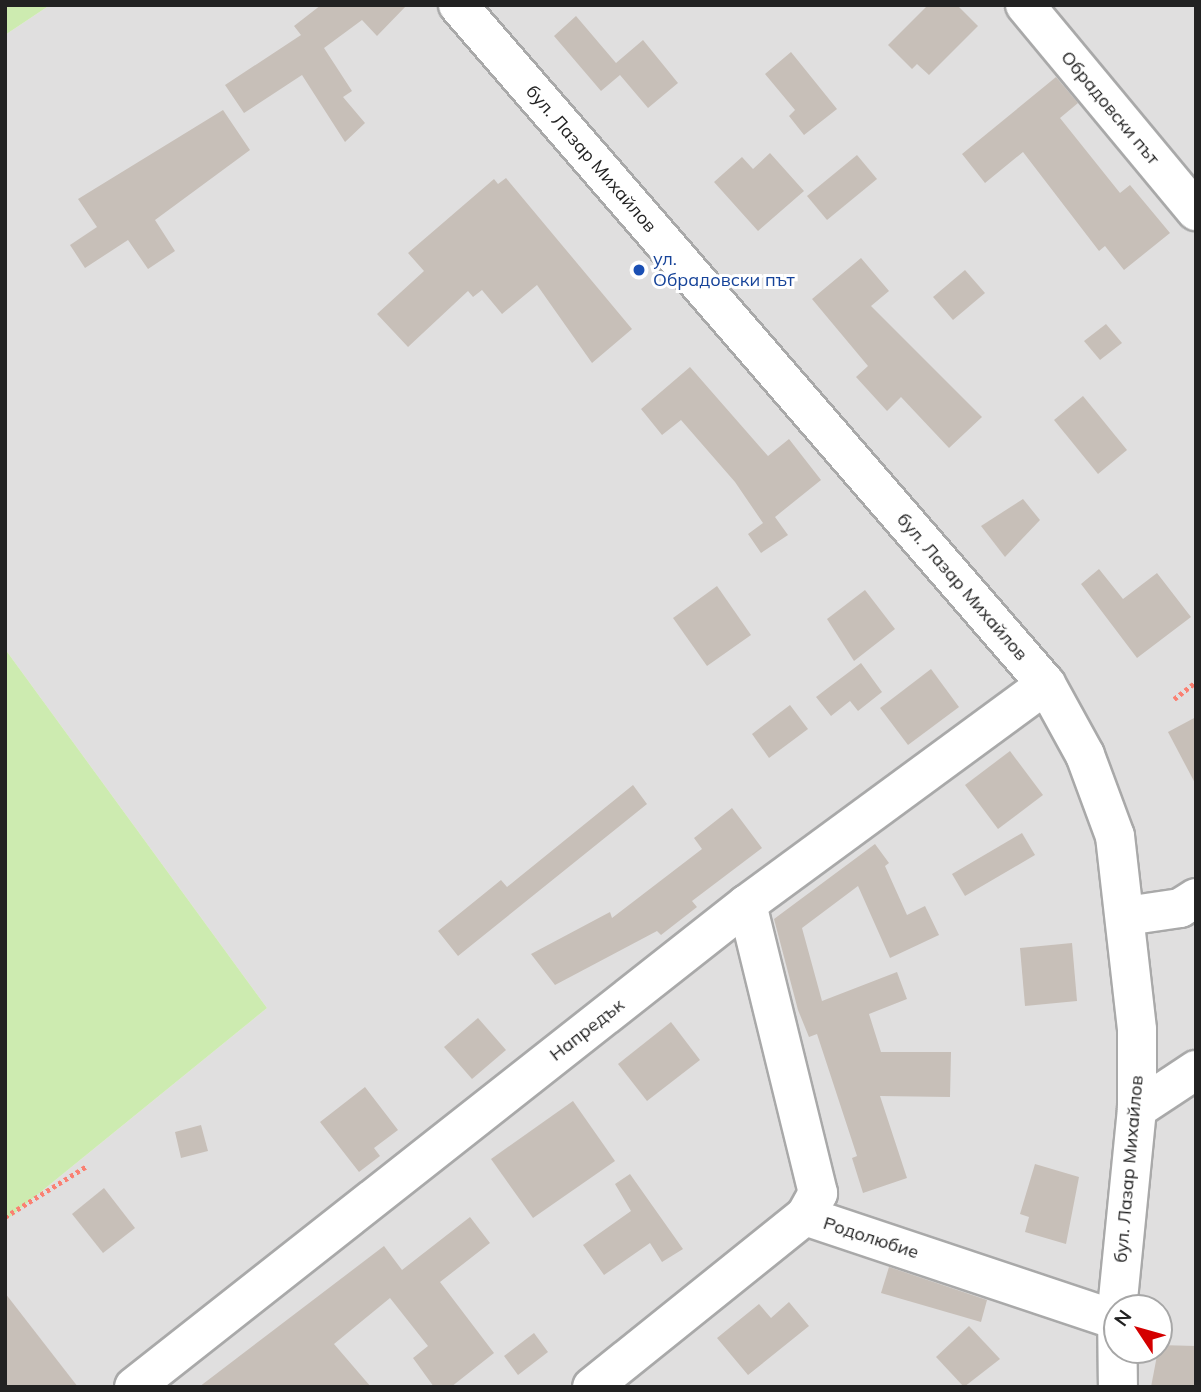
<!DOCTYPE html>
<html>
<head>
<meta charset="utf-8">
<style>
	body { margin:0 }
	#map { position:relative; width:1201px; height:1392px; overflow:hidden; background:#f2efe9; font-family:Mulish,sans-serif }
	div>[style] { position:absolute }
	.residential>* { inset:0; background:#e0dfdf }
	.grass>* { inset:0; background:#cdebb0 }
	.building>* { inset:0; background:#c7bfb8 }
	.path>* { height:4.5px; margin-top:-2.25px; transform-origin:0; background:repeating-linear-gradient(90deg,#fa8072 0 3.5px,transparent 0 7px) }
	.roads { filter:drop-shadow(2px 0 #a9a9a9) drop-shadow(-2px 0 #a9a9a9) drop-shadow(0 2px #a9a9a9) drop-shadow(0 -2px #a9a9a9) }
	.minor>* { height:38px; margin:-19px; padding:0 19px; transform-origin:19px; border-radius:19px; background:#fff }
	.dots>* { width:19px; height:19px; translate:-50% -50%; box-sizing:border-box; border:4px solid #fff; border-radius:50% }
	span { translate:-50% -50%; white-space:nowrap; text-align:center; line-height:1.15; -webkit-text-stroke:6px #fff; paint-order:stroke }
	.street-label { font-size:18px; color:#222 }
	.transit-label { font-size:18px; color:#164399 }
	.left { translate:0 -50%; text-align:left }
	.frame { position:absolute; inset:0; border:7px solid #222; pointer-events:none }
	.north { position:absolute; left:1103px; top:1294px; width:70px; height:70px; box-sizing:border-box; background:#fff; border:2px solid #a7a7a7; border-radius:50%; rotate:306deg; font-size:19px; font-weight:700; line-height:28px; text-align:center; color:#222 }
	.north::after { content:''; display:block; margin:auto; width:24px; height:32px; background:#d40000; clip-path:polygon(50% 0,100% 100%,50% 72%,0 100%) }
</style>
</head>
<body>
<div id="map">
	<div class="residential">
		<div style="clip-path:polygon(evenodd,50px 5px,1196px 5px,1196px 1387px,5px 1387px,5px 1221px,267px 1008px,5px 649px,5px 35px,50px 5px,1117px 1308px,1159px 1308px,1159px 1350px,1117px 1350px,1117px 1308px)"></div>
	</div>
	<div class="grass">
		<div style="clip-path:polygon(5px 5px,50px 5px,5px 35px)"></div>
		<div style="clip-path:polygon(5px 649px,267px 1008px,5px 1221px)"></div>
	</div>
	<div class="building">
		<div style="clip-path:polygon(321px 5px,407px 5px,377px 36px,362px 20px,324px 48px,352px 91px,343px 97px,365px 123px,345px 142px,302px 75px,244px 113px,225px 85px,301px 35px,294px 26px)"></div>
		<div style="clip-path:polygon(928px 5px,957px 5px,978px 26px,929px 75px,917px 64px,912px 69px,888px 45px)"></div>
		<div style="clip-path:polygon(576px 16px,616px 63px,643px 40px,678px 83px,648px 108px,620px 75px,601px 91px,554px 36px)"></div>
		<div style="clip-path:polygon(791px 52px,837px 109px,804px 135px,789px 116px,795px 110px,765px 74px)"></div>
		<div style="clip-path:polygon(1056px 77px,1078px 103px,1060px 118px,1120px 193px,1130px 185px,1170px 233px,1124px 270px,1105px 246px,1099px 251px,1023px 152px,985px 183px,962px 154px)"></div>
		<div style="clip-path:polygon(223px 110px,250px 150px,155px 220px,175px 251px,148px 269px,128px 240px,85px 268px,70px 245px,97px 227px,78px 199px)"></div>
		<div style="clip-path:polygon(770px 153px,804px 191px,758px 231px,714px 182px,742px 157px,753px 169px)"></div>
		<div style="clip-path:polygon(857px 155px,877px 179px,827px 220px,807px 196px)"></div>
		<div style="clip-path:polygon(506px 178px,632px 329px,592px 363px,537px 285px,502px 314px,482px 290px,473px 297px,468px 291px,408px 347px,377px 314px,424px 271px,408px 253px,494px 179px,498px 184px)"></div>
		<div style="clip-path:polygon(861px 258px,889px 291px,871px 306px,982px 417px,949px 448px,901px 397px,887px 411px,856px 377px,868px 366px,812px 299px)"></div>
		<div style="clip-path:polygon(965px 270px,985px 293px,953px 320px,933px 297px)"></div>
		<div style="clip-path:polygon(1106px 324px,1122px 343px,1100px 360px,1084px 341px)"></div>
		<div style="clip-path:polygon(690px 367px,768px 456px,789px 439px,821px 480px,775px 517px,788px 535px,761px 553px,748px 534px,763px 523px,735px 482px,681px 420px,662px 435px,641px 409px)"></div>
		<div style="clip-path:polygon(1083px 396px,1127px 450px,1098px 474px,1054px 420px)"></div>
		<div style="clip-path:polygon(1023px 499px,1040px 520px,1005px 557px,981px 526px)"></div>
		<div style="clip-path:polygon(1099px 569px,1123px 599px,1157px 573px,1191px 617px,1137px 658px,1081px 584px)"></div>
		<div style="clip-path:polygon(717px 586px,751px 635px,707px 666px,673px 618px)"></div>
		<div style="clip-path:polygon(865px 590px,895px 629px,854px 661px,827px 619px)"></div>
		<div style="clip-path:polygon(861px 663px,882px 692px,858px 711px,850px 701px,831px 716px,816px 697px)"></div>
		<div style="clip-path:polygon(931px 669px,959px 707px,908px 745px,880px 708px)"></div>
		<div style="clip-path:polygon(790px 705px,808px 729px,769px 758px,752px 734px)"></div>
		<div style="clip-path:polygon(1196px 717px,1196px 785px,1168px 732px)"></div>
		<div style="clip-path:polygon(1010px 751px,1043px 795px,998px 829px,965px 785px)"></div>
		<div style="clip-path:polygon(633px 785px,647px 804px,458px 956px,438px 931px,501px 880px,507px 887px)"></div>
		<div style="clip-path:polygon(732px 808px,762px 848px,692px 901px,697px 907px,661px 935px,657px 931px,555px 985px,531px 954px,610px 912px,612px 918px,702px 849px,694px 838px)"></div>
		<div style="clip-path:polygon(1022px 833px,1035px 855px,965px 896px,952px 874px)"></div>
		<div style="clip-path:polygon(875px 844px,889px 863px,885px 866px,907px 915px,925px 906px,939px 935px,890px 958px,858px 886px,802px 928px,822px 1001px,897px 972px,907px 999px,869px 1014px,881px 1052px,951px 1052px,950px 1097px,880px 1096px,907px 1178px,863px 1193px,852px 1158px,857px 1156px,817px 1034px,809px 1037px,798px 1010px,774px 919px)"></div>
		<div style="clip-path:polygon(1072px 943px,1077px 1001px,1025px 1006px,1020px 948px)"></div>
		<div style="clip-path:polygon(478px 1018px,506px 1050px,472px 1079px,444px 1047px)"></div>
		<div style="clip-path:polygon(671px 1022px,700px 1060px,647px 1101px,618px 1064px)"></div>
		<div style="clip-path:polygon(365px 1087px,398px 1130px,374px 1148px,380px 1156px,359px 1172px,320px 1122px)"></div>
		<div style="clip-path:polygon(573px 1101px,615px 1161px,533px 1218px,491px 1159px)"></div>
		<div style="clip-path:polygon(201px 1125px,208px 1151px,181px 1158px,175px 1132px)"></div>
		<div style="clip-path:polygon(1035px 1164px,1079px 1177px,1066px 1244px,1025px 1232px,1029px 1217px,1020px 1214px)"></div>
		<div style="clip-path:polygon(630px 1174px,683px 1249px,662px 1262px,650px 1243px,604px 1275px,583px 1245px,631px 1211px,615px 1184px)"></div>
		<div style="clip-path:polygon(104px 1188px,135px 1228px,103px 1253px,72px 1214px)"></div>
		<div style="clip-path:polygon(470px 1217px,490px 1243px,440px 1282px,494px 1353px,451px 1387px,434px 1387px,413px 1358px,428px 1346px,390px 1298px,334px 1344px,371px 1387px,199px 1387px,384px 1246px,402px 1270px)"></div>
		<div style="clip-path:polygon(889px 1267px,987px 1300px,981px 1322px,881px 1293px)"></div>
		<div style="clip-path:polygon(5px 1293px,78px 1387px,5px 1387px)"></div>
		<div style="clip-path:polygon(789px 1302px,809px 1326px,748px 1375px,717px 1338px,759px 1304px,771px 1318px)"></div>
		<div style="clip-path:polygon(969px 1326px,1000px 1359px,964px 1387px,936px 1357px)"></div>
		<div style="clip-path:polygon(534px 1333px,548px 1352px,518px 1375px,504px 1356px)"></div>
		<div style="clip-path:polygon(1159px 1345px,1196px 1346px,1196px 1387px,1151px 1387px)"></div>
	</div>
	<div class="path">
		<div style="left:1174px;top:699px;width:28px;rotate:-38deg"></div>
		<div style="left:5px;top:1217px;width:97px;rotate:-31.9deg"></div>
	</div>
	<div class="roads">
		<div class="minor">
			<div style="left:458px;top:5px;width:898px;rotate:49.11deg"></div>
			<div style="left:1046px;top:684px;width:81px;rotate:61.2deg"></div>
			<div style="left:1085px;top:755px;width:86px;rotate:69.7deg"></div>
			<div style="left:1115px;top:836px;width:195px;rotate:83.5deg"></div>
			<div style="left:1137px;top:1030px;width:79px;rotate:90deg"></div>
			<div style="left:1137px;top:1109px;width:200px;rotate:95.7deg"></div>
			<div style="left:1025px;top:5px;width:268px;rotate:50.3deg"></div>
			<div style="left:747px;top:904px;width:298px;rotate:76.2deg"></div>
			<div style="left:818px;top:1193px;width:26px;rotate:119deg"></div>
			<div style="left:1126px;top:916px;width:55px;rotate:-8.4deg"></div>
			<div style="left:1180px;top:908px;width:19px;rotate:-32deg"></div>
			<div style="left:1137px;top:1109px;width:71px;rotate:-33.5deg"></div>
			<div style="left:1117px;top:1310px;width:77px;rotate:89.3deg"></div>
			<div style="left:134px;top:1387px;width:780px;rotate:-38.24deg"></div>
			<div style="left:747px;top:904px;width:371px;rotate:-36.3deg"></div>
			<div style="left:592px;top:1387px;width:273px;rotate:-38.8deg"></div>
			<div style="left:805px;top:1216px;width:328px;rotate:18.5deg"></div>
		</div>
	</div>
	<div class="dots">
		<div style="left:639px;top:270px;background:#1a4fb4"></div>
	</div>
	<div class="street-label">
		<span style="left:1110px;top:108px;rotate:50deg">Обрадовски път</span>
		<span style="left:591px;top:159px;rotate:49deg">бул. Лазар Михайлов</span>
		<span style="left:962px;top:587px;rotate:49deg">бул. Лазар Михайлов</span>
		<span style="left:587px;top:1030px;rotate:-38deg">Напредък</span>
		<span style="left:1129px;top:1169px;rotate:-85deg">бул. Лазар Михайлов</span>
		<span style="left:871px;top:1238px;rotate:18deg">Родолюбие</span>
	</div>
	<div class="transit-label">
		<span class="left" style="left:653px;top:270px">ул.<br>Обрадовски път</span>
	</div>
	<div class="frame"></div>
	<div class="north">N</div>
</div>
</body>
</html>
